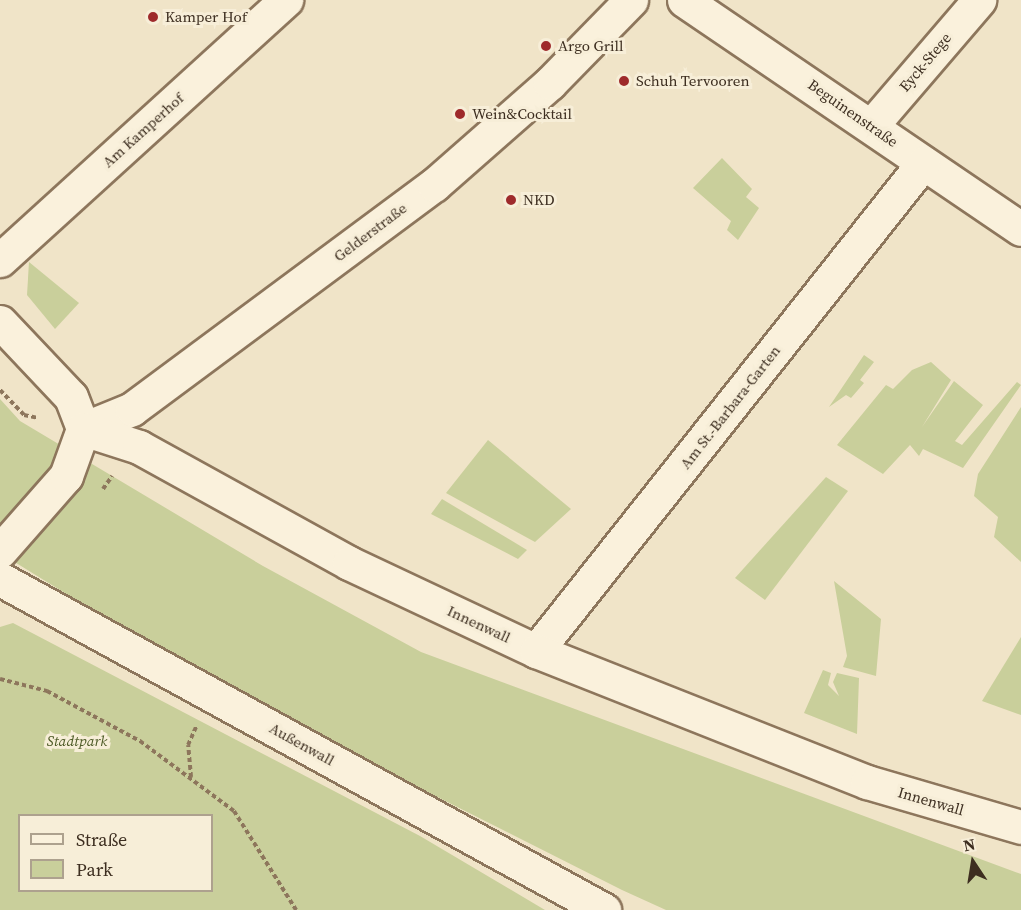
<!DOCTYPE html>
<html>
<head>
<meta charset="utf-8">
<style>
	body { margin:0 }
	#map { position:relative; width:1021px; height:910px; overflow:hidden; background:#f0e4c8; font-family:"Source Serif 4",serif }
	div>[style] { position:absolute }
	.green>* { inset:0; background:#c9cf9b }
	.path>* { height:4px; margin-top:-2px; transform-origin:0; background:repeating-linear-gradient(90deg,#8d765c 0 4.5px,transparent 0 7.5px) }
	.roads { filter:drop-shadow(2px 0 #8d765c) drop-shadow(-2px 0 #8d765c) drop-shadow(0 2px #8d765c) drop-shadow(0 -2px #8d765c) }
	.street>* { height:33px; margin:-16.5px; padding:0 16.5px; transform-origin:16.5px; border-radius:16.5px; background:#faf1dc }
	.secondary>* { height:33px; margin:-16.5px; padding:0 16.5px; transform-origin:16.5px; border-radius:16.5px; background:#faf1dc }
	.dots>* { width:16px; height:16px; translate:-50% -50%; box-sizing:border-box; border:3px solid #f7eed8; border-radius:50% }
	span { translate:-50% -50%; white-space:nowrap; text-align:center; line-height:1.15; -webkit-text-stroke:6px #f7eed8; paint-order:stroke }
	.poi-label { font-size:15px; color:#3d2e20 }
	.left { translate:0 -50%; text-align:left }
	.street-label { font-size:15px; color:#3d2e20 }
	.park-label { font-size:15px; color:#4d5a26; font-style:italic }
	.legend { position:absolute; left:18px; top:814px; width:195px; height:78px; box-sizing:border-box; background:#f7eed8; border:2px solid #ada18e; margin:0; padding:8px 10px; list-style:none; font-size:18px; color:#3d2e20 }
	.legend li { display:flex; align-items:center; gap:12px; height:30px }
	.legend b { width:30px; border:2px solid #ada18e }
	.north { position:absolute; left:943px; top:832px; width:60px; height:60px; -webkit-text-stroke:4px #f7eed8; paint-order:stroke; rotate:348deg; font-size:16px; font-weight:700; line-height:24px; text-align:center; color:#3d2e20 }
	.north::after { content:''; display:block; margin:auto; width:21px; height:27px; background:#3d2e20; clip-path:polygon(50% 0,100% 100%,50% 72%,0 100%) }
</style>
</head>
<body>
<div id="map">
	<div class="green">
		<div style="clip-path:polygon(722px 158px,752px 189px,746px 197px,759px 208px,738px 240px,727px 230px,731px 221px,693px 188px)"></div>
		<div style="clip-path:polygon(29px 262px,79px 303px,55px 329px,27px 295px)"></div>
		<div style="clip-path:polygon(864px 355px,874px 362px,860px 380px,864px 383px,851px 398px,846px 395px,829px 407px)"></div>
		<div style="clip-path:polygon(931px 362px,951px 380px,922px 427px,954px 381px,983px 405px,955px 441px,962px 445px,1017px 382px,1021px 385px,963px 468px,923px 449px,919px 456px,910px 445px,883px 474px,837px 445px,886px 385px,893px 389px,912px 370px)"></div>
		<div style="clip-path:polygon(0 399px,20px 421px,263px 566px,421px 652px,1021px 874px,1021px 910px,666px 910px,622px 890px,209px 682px,0 553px)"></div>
		<div style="clip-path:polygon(1021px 407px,1021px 562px,994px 537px,998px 517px,974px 496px,978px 474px)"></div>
		<div style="clip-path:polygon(488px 440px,571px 509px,535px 542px,446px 493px)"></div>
		<div style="clip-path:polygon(826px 477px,848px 491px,765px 600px,735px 578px)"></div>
		<div style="clip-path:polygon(442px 499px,527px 550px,518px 559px,431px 514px)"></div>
		<div style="clip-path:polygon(834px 581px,881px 619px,876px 676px,843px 667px,847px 656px)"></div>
		<div style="clip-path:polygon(evenodd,13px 623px,420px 836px,545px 910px,0 910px,0 627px,13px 623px,20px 816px,212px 816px,212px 890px,20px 890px,20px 816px)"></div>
		<div style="clip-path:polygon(1021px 637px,1021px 715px,982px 701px)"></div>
		<div style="clip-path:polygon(823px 670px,831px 673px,828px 685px,839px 696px,833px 682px,837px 673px,859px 678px,857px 734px,804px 713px)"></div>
	</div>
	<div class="path">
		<div style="left:0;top:390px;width:35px;rotate:46deg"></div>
		<div style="left:24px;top:415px;width:14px;rotate:12deg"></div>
		<div style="left:103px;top:489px;width:16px;rotate:-55deg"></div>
		<div style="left:0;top:679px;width:49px;rotate:14.3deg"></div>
		<div style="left:47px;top:691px;width:106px;rotate:28.3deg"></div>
		<div style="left:140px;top:741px;width:117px;rotate:36.7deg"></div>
		<div style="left:234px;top:811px;width:117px;rotate:57.9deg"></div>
		<div style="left:191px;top:777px;width:32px;rotate:-95deg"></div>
		<div style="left:188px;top:745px;width:20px;rotate:-66deg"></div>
	</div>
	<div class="roads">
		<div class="street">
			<div style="left:684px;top:0;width:407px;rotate:34.2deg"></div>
			<div style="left:872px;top:125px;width:165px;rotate:-49.4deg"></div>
			<div style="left:0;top:260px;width:387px;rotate:-42.3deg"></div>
			<div style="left:83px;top:429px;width:53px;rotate:-22.2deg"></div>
			<div style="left:132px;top:409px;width:376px;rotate:-36.6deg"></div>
			<div style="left:434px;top:185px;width:154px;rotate:-41.3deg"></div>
			<div style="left:550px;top:83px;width:116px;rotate:-45.7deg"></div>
			<div style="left:536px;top:651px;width:623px;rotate:-51.58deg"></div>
		</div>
		<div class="secondary">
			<div style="left:0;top:322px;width:103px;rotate:46.6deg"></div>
			<div style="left:71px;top:397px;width:34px;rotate:69deg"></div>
			<div style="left:83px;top:429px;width:59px;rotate:17.8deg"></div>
			<div style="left:139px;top:447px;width:240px;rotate:28.9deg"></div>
			<div style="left:349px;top:563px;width:207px;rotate:25.2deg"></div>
			<div style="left:536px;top:651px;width:356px;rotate:21.6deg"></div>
			<div style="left:867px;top:782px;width:160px;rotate:16.3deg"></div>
			<div style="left:0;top:551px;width:100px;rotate:-48.7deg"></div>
			<div style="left:66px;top:476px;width:50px;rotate:-70.1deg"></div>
			<div style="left:0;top:579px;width:689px;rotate:28.72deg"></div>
		</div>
	</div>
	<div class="dots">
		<div style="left:153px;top:17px;background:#9e2a2b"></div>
		<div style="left:546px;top:46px;background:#9e2a2b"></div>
		<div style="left:624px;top:81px;background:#9e2a2b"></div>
		<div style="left:460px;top:114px;background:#9e2a2b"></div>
		<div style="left:511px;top:200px;background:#9e2a2b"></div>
	</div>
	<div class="poi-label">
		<span class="left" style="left:165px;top:17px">Kamper Hof</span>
		<span class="left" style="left:558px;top:46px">Argo Grill</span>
		<span class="left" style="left:636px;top:81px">Schuh Tervooren</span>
		<span class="left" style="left:472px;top:114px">Wein&amp;Cocktail</span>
		<span class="left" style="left:523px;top:200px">NKD</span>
	</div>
	<div class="street-label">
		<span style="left:925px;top:62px;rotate:-50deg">Eyck-Stege</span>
		<span style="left:853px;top:113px;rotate:35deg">Beguinenstraße</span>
		<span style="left:143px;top:130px;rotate:-42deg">Am Kamperhof</span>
		<span style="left:370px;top:232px;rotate:-37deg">Gelderstraße</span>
		<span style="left:730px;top:407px;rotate:-52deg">Am St.-Barbara-Garten</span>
		<span style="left:479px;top:624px;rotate:25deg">Innenwall</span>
		<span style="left:302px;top:744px;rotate:29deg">Außenwall</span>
		<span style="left:931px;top:801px;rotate:16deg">Innenwall</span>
	</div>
	<div class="park-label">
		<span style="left:77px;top:741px">Stadtpark</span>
	</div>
	<ul class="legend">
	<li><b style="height:8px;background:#faf1dc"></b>Straße</li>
	<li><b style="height:16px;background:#c9cf9b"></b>Park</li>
	</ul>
	<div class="north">N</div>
</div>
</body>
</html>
